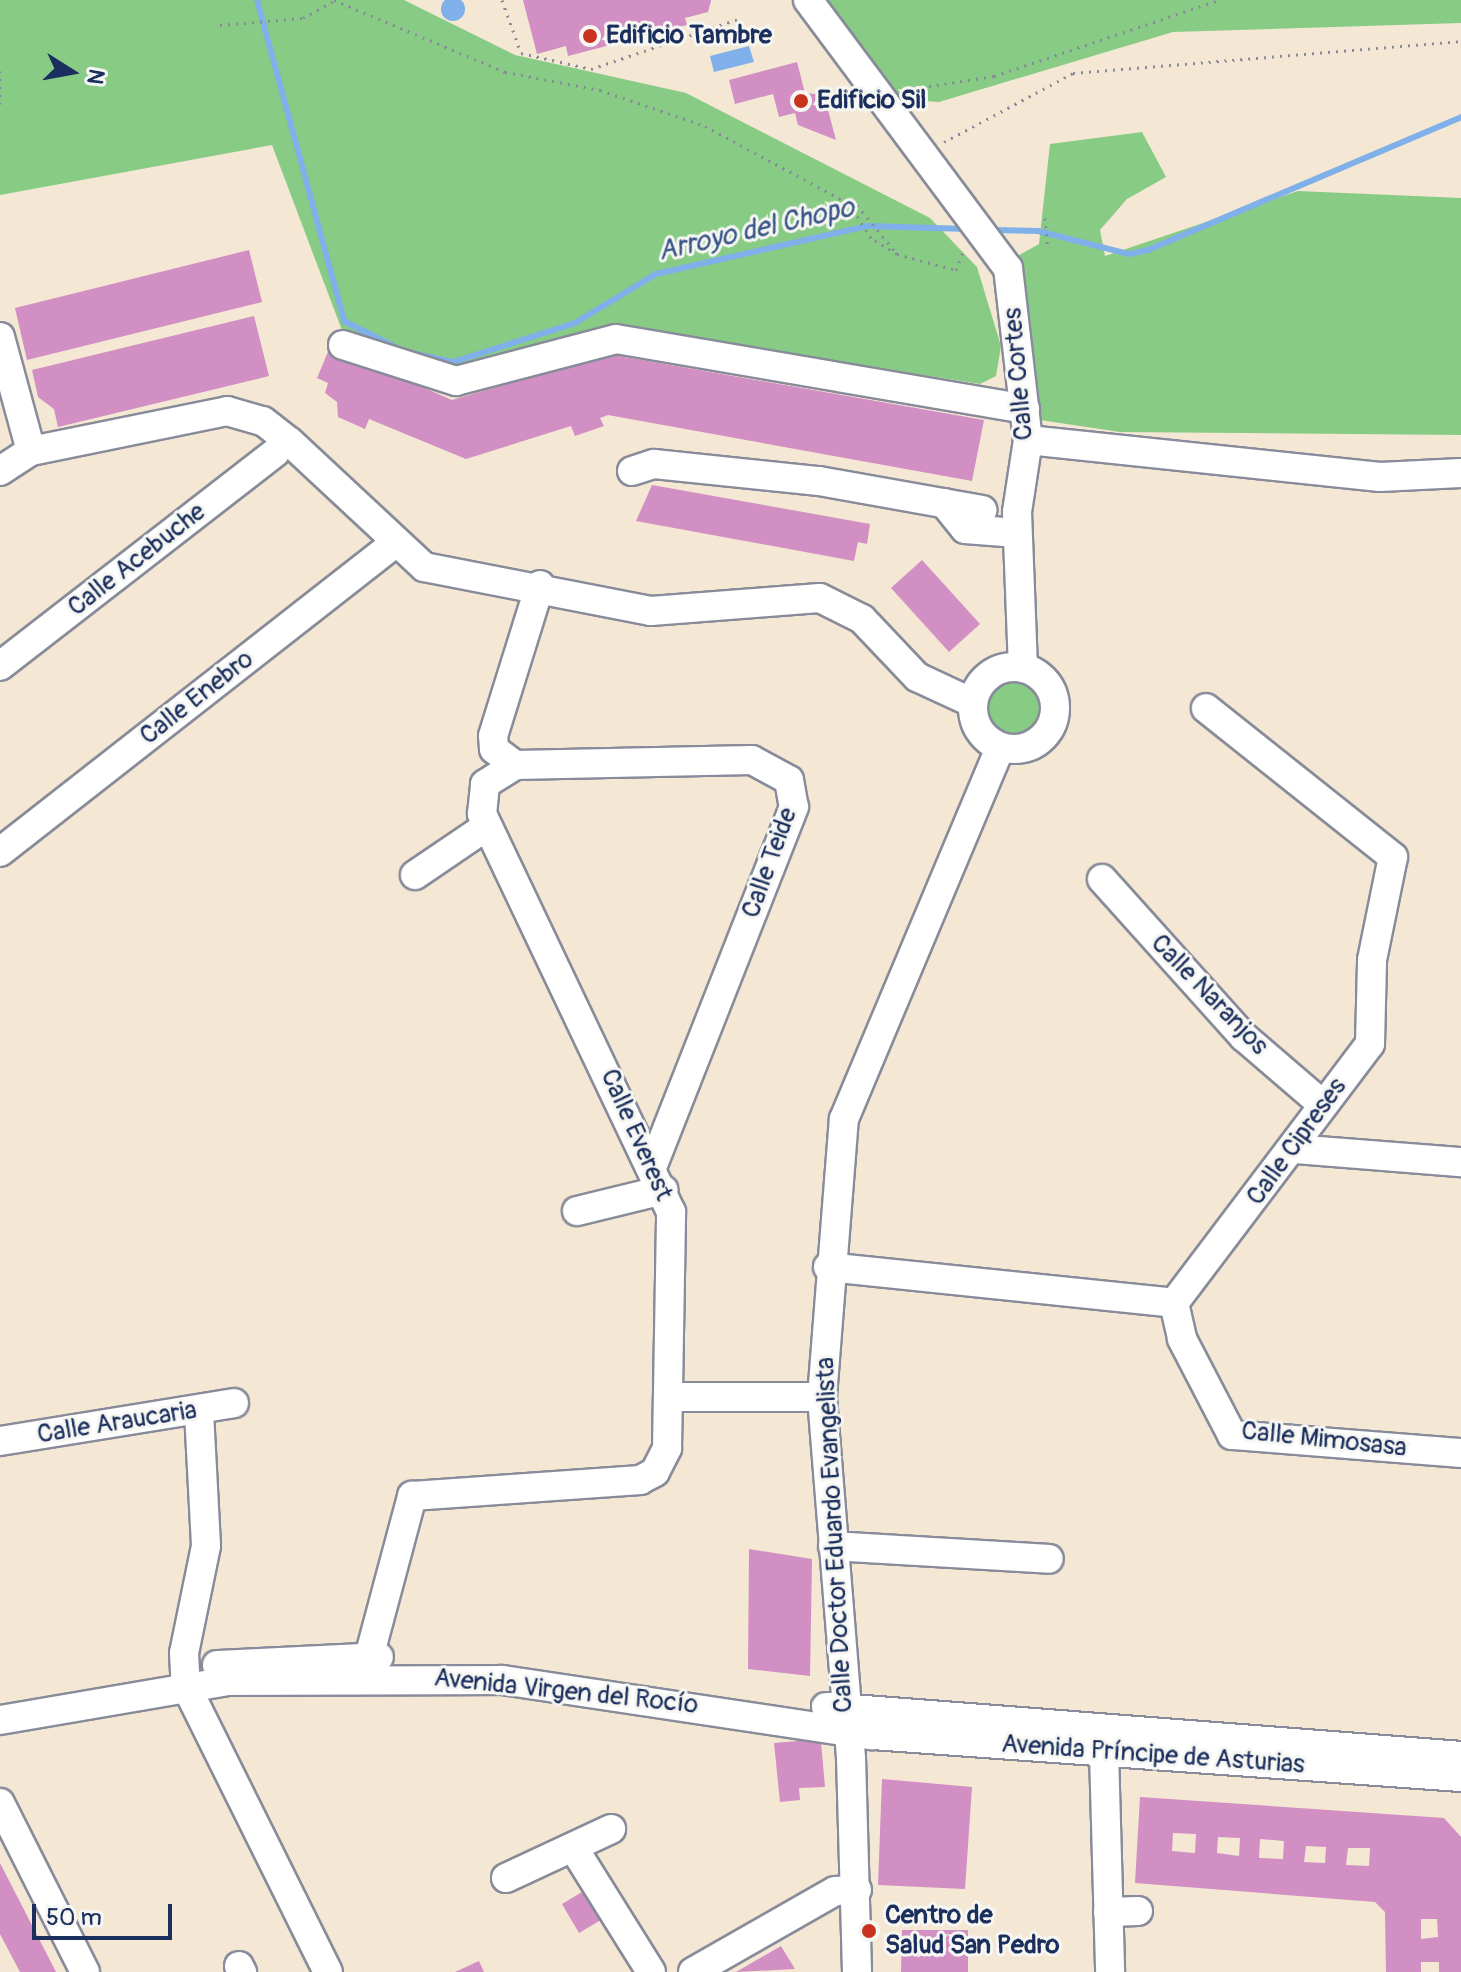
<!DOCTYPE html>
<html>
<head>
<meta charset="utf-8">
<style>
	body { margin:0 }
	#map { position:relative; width:1461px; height:1972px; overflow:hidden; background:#f4e7d4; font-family:Pangolin,sans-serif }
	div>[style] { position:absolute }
	.green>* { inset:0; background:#87cb85 }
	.round { border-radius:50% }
	.water>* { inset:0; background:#7fb0ea }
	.stream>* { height:6px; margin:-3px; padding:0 3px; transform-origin:3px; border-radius:3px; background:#7fb0ea }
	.building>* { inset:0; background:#d28fc3 }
	.path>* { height:3px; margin-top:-1.5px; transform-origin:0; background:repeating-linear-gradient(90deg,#888b99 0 2px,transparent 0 8px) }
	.roads { filter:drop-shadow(2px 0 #888b99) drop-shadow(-2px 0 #888b99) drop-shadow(0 2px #888b99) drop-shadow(0 -2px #888b99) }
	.minor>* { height:28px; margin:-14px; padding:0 14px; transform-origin:14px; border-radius:14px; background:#fff }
	.minor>.ring { margin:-14px; padding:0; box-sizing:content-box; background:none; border:28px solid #fff; border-radius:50% }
	.dots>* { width:22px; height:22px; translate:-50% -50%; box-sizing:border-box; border:4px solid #f6f6f2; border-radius:50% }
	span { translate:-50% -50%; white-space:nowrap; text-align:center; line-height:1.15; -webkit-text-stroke:6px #f6f6f2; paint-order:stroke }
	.poi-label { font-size:26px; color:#1b2f5e; font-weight:700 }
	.left { translate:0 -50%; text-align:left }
	.street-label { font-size:26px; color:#1b2f5e }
	.water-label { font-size:28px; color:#395688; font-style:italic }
	.north { position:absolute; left:32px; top:32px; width:80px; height:80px; -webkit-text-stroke:6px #f6f6f2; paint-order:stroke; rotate:101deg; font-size:22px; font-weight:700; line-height:32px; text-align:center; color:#1b2f5e }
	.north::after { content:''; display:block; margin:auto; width:28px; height:36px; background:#1b2f5e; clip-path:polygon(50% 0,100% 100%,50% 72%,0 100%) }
	.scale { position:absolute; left:32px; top:1904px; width:140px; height:36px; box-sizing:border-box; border:4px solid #1b2f5e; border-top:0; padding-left:10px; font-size:24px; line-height:28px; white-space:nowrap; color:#1b2f5e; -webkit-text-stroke:6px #f6f6f2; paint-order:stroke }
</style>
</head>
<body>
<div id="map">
	<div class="green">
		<div style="clip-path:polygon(0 0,404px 0,515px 55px,686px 93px,930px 218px,977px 267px,1001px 346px,996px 376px,980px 384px,611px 325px,445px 369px,343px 333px,272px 145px,0 195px)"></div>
		<div style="clip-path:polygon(822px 0,1461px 0,1461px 23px,1173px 32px,939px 102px,894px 99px)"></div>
		<div style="clip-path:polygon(1142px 132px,1166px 177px,1127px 199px,1100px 230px,1105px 256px,1298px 191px,1461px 198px,1461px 435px,1120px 432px,1040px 420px,1014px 258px,1039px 244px,1050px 144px)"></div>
		<div class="round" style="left:986px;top:679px;width:58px;height:58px"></div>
	</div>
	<div class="water">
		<div class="round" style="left:441px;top:-3px;width:24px;height:24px"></div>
		<div style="clip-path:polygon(749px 46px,754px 62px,714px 72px,710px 56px)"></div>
	</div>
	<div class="stream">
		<div style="left:257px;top:0;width:333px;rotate:74.8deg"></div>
		<div style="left:344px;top:321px;width:66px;rotate:27deg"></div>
		<div style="left:403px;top:351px;width:51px;rotate:12.4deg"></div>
		<div style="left:453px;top:362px;width:128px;rotate:-17.7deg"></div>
		<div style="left:575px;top:323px;width:95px;rotate:-31.2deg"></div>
		<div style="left:656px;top:274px;width:216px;rotate:-12.8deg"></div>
		<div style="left:867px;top:226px;width:101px;rotate:1.7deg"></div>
		<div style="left:991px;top:230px;width:47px;rotate:1.2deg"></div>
		<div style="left:1038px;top:231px;width:94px;rotate:14.2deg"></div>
		<div style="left:1129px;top:254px;width:19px;rotate:-12deg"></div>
		<div style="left:1148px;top:250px;width:340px;rotate:-23deg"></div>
	</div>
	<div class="building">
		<div style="clip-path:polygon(523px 0,711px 0,711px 1px,708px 12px,685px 18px,687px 25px,568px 56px,566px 46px,537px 54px)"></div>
		<div style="clip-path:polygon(797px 62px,805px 93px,824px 95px,836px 140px,798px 125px,795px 113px,779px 117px,773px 94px,735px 104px,729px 80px)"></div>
		<div style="clip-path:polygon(249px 250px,262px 302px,27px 360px,15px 308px)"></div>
		<div style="clip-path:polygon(254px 316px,269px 376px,58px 427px,54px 409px,38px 397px,32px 370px)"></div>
		<div style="clip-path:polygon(330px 347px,452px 400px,608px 354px,984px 420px,972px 481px,608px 415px,600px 418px,604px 426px,575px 436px,571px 426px,466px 459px,369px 419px,365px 429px,338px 417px,337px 402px,325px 393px,328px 383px,317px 378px)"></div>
		<div style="clip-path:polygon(652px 485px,870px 524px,867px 544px,858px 542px,854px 561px,636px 521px)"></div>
		<div style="clip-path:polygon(922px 560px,980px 624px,949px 652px,891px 588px)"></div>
		<div style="clip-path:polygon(749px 1549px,812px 1559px,810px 1676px,748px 1669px)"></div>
		<div style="clip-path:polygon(809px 1740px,821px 1742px,825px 1787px,799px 1788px,800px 1800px,780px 1802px,774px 1743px)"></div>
		<div style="clip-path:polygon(882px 1779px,972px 1787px,965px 1889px,878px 1885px)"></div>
		<div style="clip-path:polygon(evenodd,1140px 1797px,1444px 1818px,1461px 1837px,1461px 1972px,1439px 1972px,1439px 1962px,1421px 1962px,1421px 1972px,1386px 1972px,1385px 1912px,1375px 1902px,1135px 1883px,1140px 1797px,1173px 1833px,1196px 1834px,1195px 1853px,1172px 1851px,1173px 1833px,1140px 1797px,1218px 1837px,1240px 1838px,1239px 1856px,1217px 1853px,1218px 1837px,1140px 1797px,1260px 1839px,1284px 1841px,1283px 1859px,1259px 1858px,1260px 1839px,1140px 1797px,1306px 1846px,1326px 1847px,1325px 1863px,1304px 1862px,1306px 1846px,1140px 1797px,1348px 1848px,1370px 1848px,1369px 1866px,1346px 1865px,1348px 1848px,1140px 1797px,1421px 1919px,1437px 1919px,1438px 1937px,1421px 1939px,1421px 1919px)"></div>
		<div style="clip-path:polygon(0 1863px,56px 1972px,20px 1972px,0 1934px)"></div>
		<div style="clip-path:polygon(587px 1889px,604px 1918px,579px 1933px,562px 1904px)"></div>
		<div style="clip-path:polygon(902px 1930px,968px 1930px,968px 1972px,901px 1972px)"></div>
		<div style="clip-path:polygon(781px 1946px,795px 1969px,736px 1972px)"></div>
		<div style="clip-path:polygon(479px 1961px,484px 1972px,455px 1972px)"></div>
	</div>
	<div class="path">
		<div style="left:334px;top:0;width:186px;rotate:22.8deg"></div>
		<div style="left:505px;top:72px;width:97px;rotate:10.7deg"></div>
		<div style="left:600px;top:90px;width:111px;rotate:18.9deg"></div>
		<div style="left:705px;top:126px;width:165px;rotate:28.3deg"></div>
		<div style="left:502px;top:0;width:56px;rotate:70.3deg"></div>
		<div style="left:521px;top:53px;width:72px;rotate:12.9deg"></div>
		<div style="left:591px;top:69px;width:155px;rotate:-18.8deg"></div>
		<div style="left:220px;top:25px;width:83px;rotate:-4.8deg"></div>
		<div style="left:303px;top:18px;width:35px;rotate:-29deg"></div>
		<div style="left:0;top:71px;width:33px;rotate:90deg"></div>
		<div style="left:905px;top:90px;width:90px;rotate:-8.9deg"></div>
		<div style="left:994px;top:76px;width:237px;rotate:-18.7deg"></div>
		<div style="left:944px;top:142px;width:146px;rotate:-28.1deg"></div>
		<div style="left:1073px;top:73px;width:389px;rotate:-4.7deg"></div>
		<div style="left:850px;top:204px;width:7px;rotate:8deg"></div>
		<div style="left:857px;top:205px;width:63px;rotate:50.8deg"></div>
		<div style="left:897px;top:254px;width:31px;rotate:-148deg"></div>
		<div style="left:871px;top:238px;width:40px;rotate:-122deg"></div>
		<div style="left:1045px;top:218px;width:32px;rotate:85deg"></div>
		<div style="left:897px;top:254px;width:61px;rotate:15.2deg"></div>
		<div style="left:956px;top:270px;width:22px;rotate:-69deg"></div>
	</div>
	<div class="roads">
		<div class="minor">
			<div style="left:808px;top:0;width:334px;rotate:53.3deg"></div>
			<div style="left:1008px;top:268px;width:173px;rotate:83.4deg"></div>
			<div style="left:1028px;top:440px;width:73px;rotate:98.7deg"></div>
			<div style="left:1017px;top:512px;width:156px;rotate:87.8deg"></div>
			<div style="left:0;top:337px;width:118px;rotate:74.8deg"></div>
			<div style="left:343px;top:345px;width:119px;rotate:17.7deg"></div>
			<div style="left:456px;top:381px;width:165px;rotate:-14.7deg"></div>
			<div style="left:616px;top:339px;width:415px;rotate:9.7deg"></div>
			<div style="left:1028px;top:440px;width:354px;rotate:6deg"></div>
			<div style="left:1380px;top:477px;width:81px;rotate:-2.8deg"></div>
			<div style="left:0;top:471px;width:37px;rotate:-33deg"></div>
			<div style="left:31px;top:451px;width:200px;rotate:-11.5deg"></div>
			<div style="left:227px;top:411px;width:37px;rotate:16deg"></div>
			<div style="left:263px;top:421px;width:34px;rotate:38deg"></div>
			<div style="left:290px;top:442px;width:183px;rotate:43deg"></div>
			<div style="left:424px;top:567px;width:231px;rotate:11deg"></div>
			<div style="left:651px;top:611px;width:169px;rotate:-4.4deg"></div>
			<div style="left:820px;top:598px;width:47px;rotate:26.6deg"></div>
			<div style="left:862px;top:619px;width:80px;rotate:46.5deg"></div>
			<div style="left:917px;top:677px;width:62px;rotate:24.9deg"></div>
			<div style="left:632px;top:471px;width:23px;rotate:-18deg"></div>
			<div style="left:654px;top:464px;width:166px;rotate:5.9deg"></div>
			<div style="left:819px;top:481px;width:166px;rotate:10.1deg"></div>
			<div style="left:944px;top:503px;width:33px;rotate:51deg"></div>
			<div style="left:965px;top:529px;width:52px;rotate:4.4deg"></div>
			<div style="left:0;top:666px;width:348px;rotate:-37.8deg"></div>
			<div class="ring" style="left:973px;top:667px;width:54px;height:54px"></div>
			<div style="left:515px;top:765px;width:26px;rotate:-143deg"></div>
			<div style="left:494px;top:749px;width:13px;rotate:-94deg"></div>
			<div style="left:493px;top:736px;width:158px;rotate:-72.7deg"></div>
			<div style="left:0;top:852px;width:502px;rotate:-38.04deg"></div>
			<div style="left:415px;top:875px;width:87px;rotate:-34.2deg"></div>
			<div style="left:1102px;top:879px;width:212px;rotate:48.1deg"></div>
			<div style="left:1244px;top:1037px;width:104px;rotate:40.7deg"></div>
			<div style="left:1294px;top:1149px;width:168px;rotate:4.5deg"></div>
			<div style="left:577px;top:1211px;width:89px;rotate:-13.7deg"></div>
			<div style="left:828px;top:1267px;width:348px;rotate:5.9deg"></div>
			<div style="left:1174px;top:1303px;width:325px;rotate:-52.9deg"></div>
			<div style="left:1370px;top:1044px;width:84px;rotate:-88.6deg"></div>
			<div style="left:1372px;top:960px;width:105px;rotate:-78.5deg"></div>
			<div style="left:1393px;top:857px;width:239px;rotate:-141.5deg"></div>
			<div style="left:1174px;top:1303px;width:37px;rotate:77deg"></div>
			<div style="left:1182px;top:1339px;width:108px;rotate:62.5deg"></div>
			<div style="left:1232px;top:1435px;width:230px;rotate:4.5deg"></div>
			<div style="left:670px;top:1397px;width:152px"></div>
			<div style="left:199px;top:1412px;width:134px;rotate:87deg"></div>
			<div style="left:206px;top:1546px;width:109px;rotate:101.6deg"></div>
			<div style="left:184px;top:1653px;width:33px;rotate:87deg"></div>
			<div style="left:186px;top:1686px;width:319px;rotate:63.6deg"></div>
			<div style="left:0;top:1441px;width:237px;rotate:-9.2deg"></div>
			<div style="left:833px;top:1546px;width:216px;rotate:3.4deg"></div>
			<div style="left:369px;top:1657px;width:167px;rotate:-75deg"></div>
			<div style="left:412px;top:1496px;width:229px;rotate:-4deg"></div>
			<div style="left:640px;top:1480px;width:17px;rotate:-28deg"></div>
			<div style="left:655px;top:1472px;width:27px;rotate:-63deg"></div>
			<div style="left:667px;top:1448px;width:236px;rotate:-89deg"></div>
			<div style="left:671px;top:1212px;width:441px;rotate:-115.4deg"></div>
			<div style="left:482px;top:814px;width:30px;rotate:-84deg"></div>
			<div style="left:485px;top:784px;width:36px;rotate:-32deg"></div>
			<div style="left:515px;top:765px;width:237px;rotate:-1.2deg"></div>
			<div style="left:752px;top:760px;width:42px;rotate:28.4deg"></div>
			<div style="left:789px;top:780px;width:27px;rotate:80deg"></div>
			<div style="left:794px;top:807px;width:383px;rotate:111.5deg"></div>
			<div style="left:217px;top:1665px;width:162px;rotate:-2.8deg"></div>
			<div style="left:826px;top:1707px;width:637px;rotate:4.41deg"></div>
			<div style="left:0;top:1720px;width:231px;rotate:-9.7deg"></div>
			<div style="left:228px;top:1681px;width:274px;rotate:-0.2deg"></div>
			<div style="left:502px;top:1680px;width:374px;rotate:8.5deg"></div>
			<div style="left:872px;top:1735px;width:590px;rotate:4.08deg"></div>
			<div style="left:1104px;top:1752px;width:220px;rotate:88.4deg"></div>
			<div style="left:0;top:1803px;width:189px;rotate:63.3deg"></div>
			<div style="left:573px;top:1847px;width:147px;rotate:58deg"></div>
			<div style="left:506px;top:1878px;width:116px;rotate:-25deg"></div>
			<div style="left:1108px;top:1912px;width:30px;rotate:-2deg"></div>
			<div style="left:239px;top:1966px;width:7px;rotate:63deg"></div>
			<div style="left:693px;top:1972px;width:163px;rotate:-29.7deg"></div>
			<div style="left:835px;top:1891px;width:22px;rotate:-3deg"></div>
			<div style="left:857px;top:1972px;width:214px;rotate:-91.6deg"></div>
			<div style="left:851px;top:1758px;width:362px;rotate:-94.6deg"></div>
			<div style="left:822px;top:1397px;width:279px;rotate:-85.5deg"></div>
			<div style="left:844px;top:1119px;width:403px;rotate:-67.2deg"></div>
		</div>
	</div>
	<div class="dots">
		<div style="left:590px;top:36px;background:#c8321e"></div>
		<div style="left:801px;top:101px;background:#c8321e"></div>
		<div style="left:869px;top:1931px;background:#c8321e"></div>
	</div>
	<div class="poi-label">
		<span class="left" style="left:606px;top:36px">Edificio Tambre</span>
		<span class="left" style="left:817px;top:101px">Edificio Sil</span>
		<span class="left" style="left:885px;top:1931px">Centro de<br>Salud San Pedro</span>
	</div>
	<div class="street-label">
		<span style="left:1019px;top:374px;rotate:-95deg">Calle Cortes</span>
		<span style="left:137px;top:560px;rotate:-38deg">Calle Acebuche</span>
		<span style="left:197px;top:698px;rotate:-38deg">Calle Enebro</span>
		<span style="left:770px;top:863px;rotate:-70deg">Calle Teide</span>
		<span style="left:1209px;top:995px;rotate:46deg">Calle Naranjos</span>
		<span style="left:636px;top:1135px;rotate:66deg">Calle Everest</span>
		<span style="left:1297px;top:1142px;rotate:-54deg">Calle Cipreses</span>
		<span style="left:117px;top:1423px;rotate:-9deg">Calle Araucaria</span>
		<span style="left:1324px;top:1440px;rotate:6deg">Calle Mimosasa</span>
		<span style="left:835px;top:1535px;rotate:-93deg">Calle Doctor Eduardo Evangelista</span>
		<span style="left:566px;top:1692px;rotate:6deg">Avenida Virgen del Rocío</span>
		<span style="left:1153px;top:1755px;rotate:4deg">Avenida Príncipe de Asturias</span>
	</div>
	<div class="water-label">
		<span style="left:756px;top:230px;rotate:-13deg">Arroyo del Chopo</span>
	</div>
	<div class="north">N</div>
	<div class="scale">50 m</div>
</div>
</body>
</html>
